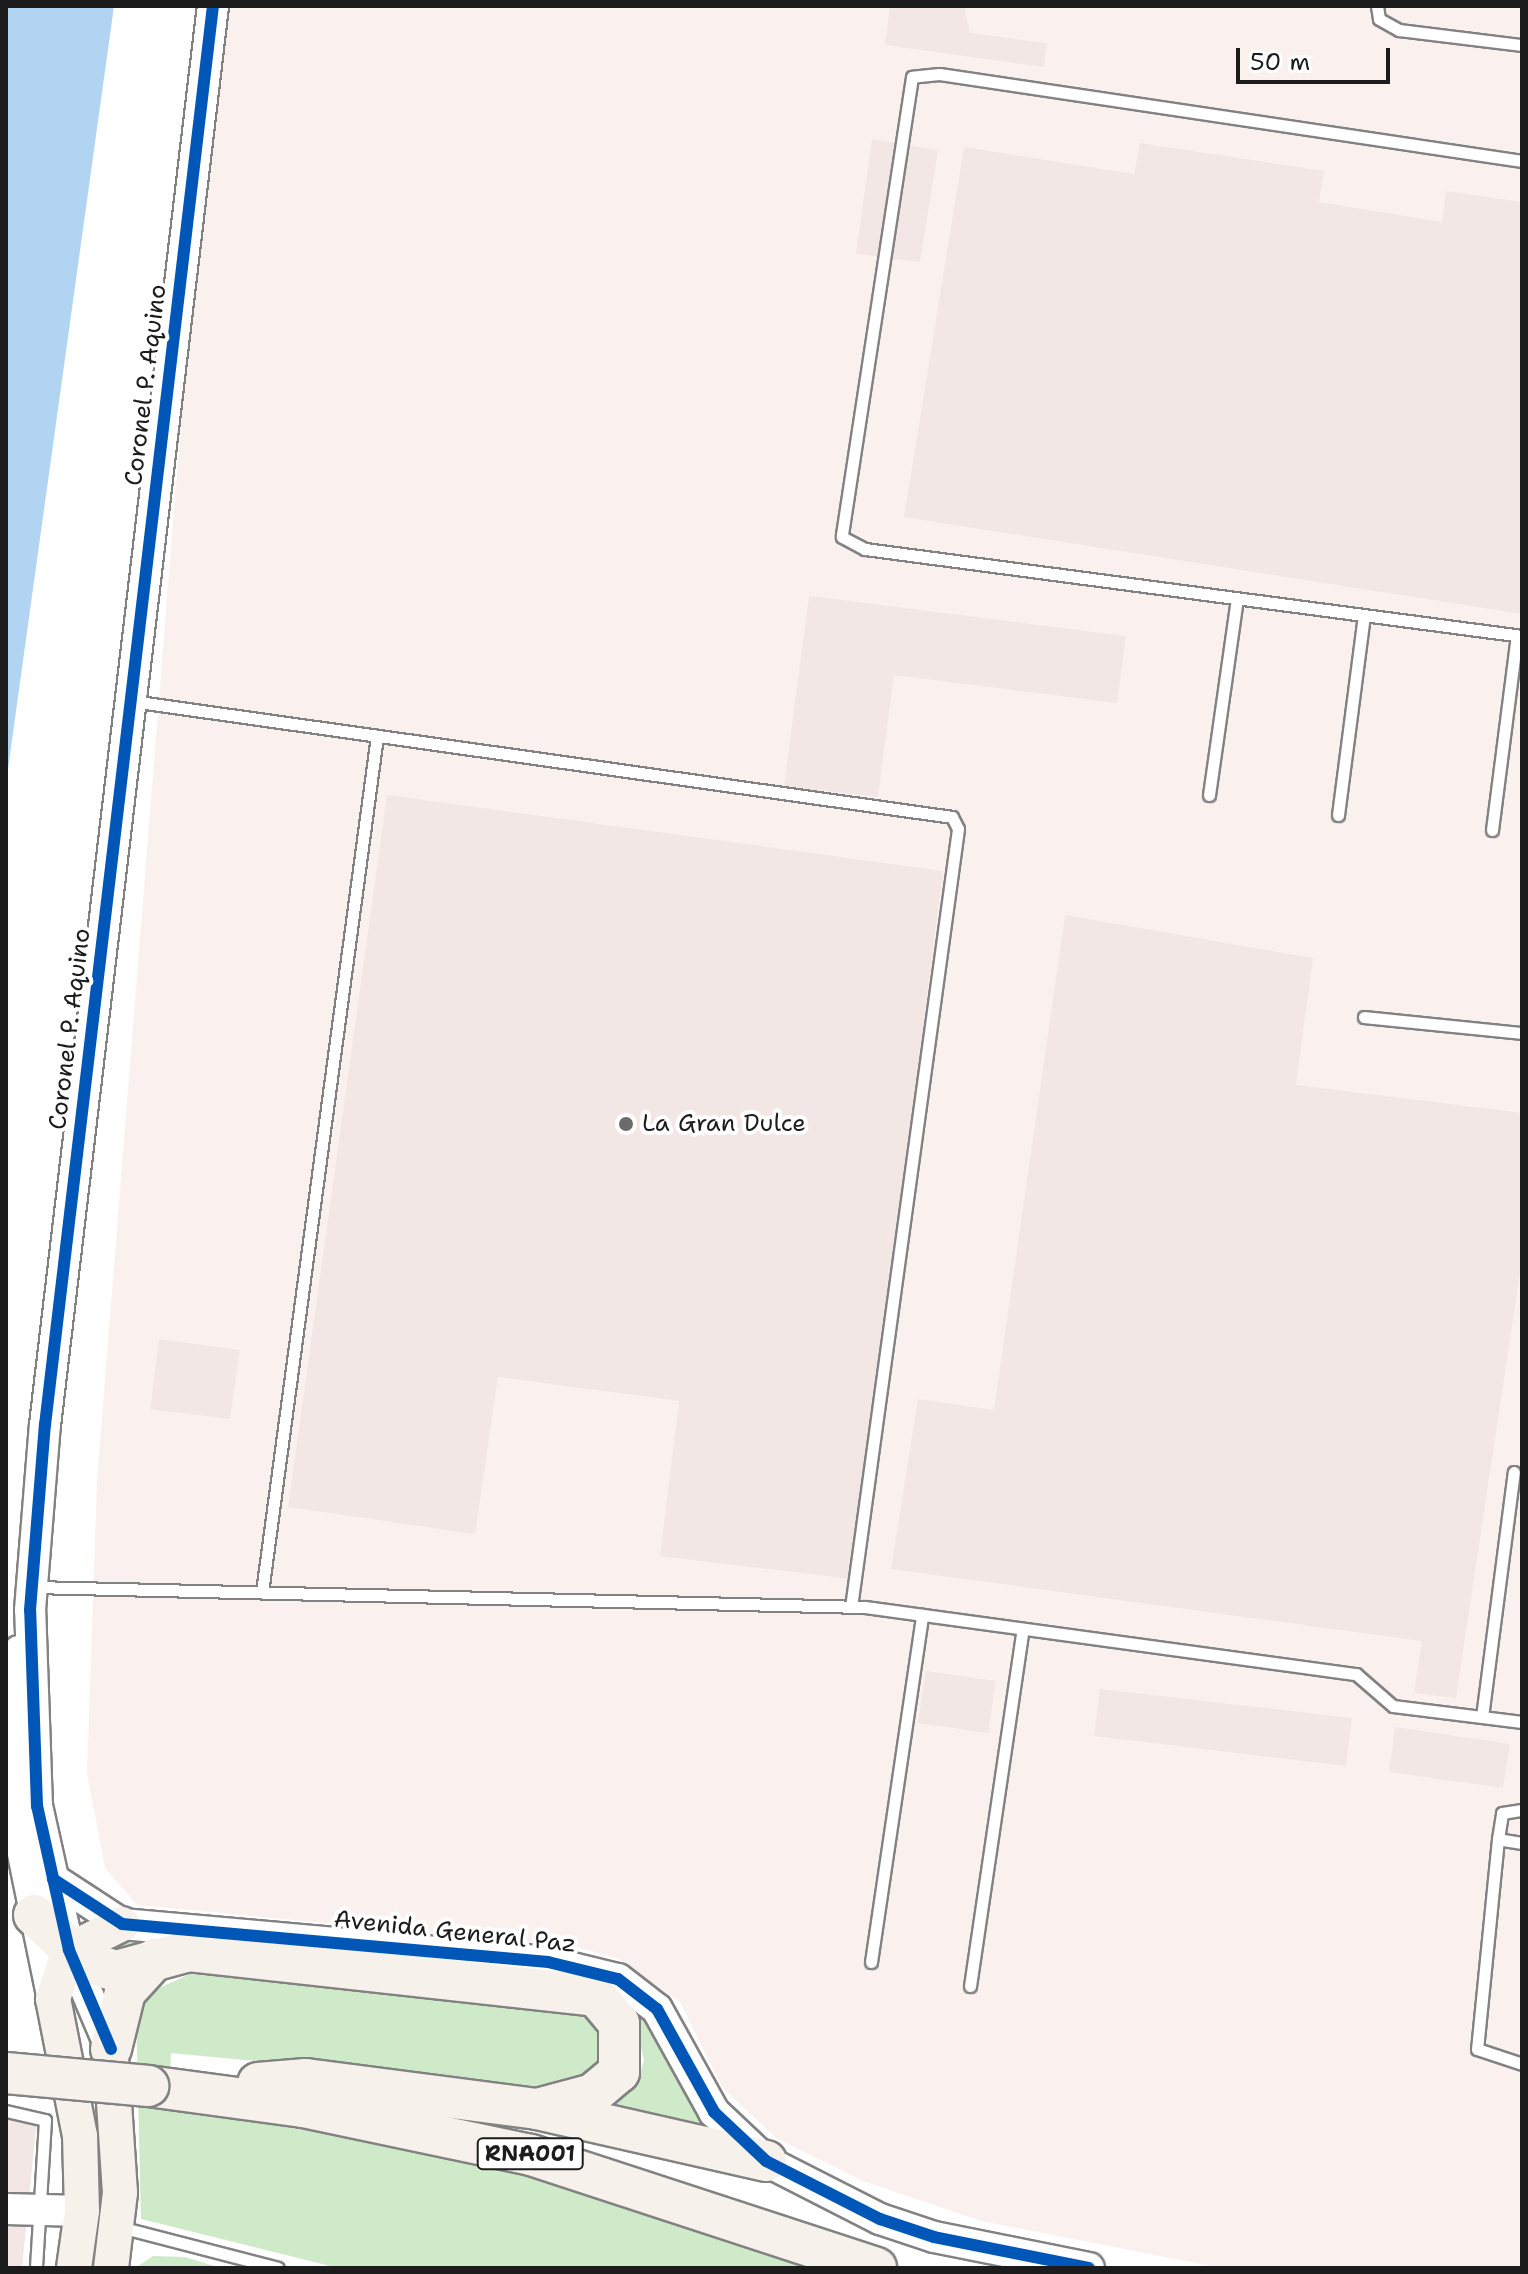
<!DOCTYPE html>
<html>
<head>
<meta charset="utf-8">
<style>
	body { margin:0 }
	#map { position:relative; width:1528px; height:2274px; overflow:hidden; background:#fff; font-family:"Shantell Sans",sans-serif }
	div>[style] { position:absolute }
	.built>* { inset:0; background:#faf1ef }
	.green>* { inset:0; background:#ceeac8 }
	.water>* { inset:0; background:#b1d4f2 }
	.building>* { inset:0; background:#f2e7e5 }
	.roads { filter:drop-shadow(2px 0 #828282) drop-shadow(-2px 0 #828282) drop-shadow(0 2px #828282) drop-shadow(0 -2px #828282) }
	.lane>* { height:11px; margin:-5.5px; padding:0 5.5px; transform-origin:5.5px; border-radius:5.5px; background:#fff }
	.secondary>* { height:30px; margin:-15px; padding:0 15px; transform-origin:15px; border-radius:15px; background:#fff }
	.primary>* { height:34px; margin:-17px; padding:0 17px; transform-origin:17px; border-radius:17px; background:#f6f1eb }
	.highway>* { height:40px; margin:-20px; padding:0 20px; transform-origin:20px; border-radius:20px; background:#f6f1eb }
	.bridges { filter:drop-shadow(2px 0 #828282) drop-shadow(-2px 0 #828282) drop-shadow(0 2px #828282) drop-shadow(0 -2px #828282) }
	.highway-bridge>* { height:40px; margin:-20px; padding:0 20px; transform-origin:20px; border-radius:20px; background:#f6f1eb }
	.cycleway>* { height:12px; margin:-6px; padding:0 6px; transform-origin:6px; border-radius:6px; background:#0057b8 }
	.dots>* { width:22px; height:22px; translate:-50% -50%; box-sizing:border-box; border:4px solid #fff; border-radius:50% }
	span { translate:-50% -50%; white-space:nowrap; text-align:center; line-height:1.15; -webkit-text-stroke:8px #fff; paint-order:stroke }
	.shield-label span { padding:2px 6px; background:#fff; border:2px solid; border-radius:6px; -webkit-text-stroke-width:0 }
	.shield-label { font-size:22px; color:#1c1c1c; font-weight:700 }
	.street-label { font-size:24px; color:#1c1c1c }
	.poi-label { font-size:24px; color:#1c1c1c }
	.left { translate:0 -50%; text-align:left }
	.frame { position:absolute; inset:0; border:8px solid #1c1c1c; pointer-events:none }
	.scale { position:absolute; left:1236px; top:48px; width:154px; height:36px; box-sizing:border-box; border:4px solid #1c1c1c; border-top:0; padding-left:10px; font-size:24px; line-height:28px; white-space:nowrap; color:#1c1c1c; -webkit-text-stroke:6px #fff; paint-order:stroke }
</style>
</head>
<body>
<div id="map">
	<div class="built">
		<div style="clip-path:polygon(214px 6px,1522px 6px,1522px 2268px,1221px 2268px,981px 2221px,863px 2181px,776px 2138px,722px 2087px,680px 2002px,619px 1959px,577px 1947px,137px 1905px,105px 1868px,87px 1773px,97px 1480px)"></div>
	</div>
	<div class="green">
		<div style="clip-path:polygon(125px 1935px,635px 2002px,672px 2052px,705px 2125px,602px 2108px,640px 2074px,644px 2060px,632px 2007px,114px 1962px,102px 1945px)"></div>
		<div style="clip-path:polygon(208px 1966px,585px 2008px,613px 2047px,589px 2081px,543px 2088px,171px 2053px,169px 2108px,427px 2150px,570px 2185px,822px 2268px,338px 2268px,141px 2219px,136px 2012px,150px 1992px)"></div>
		<div style="clip-path:polygon(153px 2256px,185px 2257px,221px 2268px,135px 2268px)"></div>
	</div>
	<div class="water">
		<div style="clip-path:polygon(6px 6px,114px 6px,6px 783px)"></div>
	</div>
	<div class="building">
		<div style="clip-path:polygon(890px 6px,964px 6px,970px 33px,1047px 43px,1044px 67px,885px 45px)"></div>
		<div style="clip-path:polygon(872px 139px,938px 150px,920px 262px,856px 254px)"></div>
		<div style="clip-path:polygon(1140px 143px,1324px 171px,1319px 202px,1442px 222px,1446px 191px,1522px 202px,1522px 614px,904px 517px,964px 147px,1134px 174px)"></div>
		<div style="clip-path:polygon(809px 596px,1126px 636px,1117px 703px,894px 675px,878px 797px,784px 786px)"></div>
		<div style="clip-path:polygon(387px 795px,943px 871px,851px 1579px,660px 1556px,679px 1401px,498px 1377px,475px 1534px,288px 1507px)"></div>
		<div style="clip-path:polygon(1065px 915px,1313px 958px,1296px 1085px,1522px 1113px,1522px 1260px,1456px 1698px,1414px 1693px,1422px 1641px,891px 1569px,918px 1399px,994px 1410px)"></div>
		<div style="clip-path:polygon(159px 1339px,240px 1350px,230px 1419px,150px 1409px)"></div>
		<div style="clip-path:polygon(926px 1671px,996px 1681px,988px 1733px,918px 1723px)"></div>
		<div style="clip-path:polygon(1100px 1689px,1352px 1718px,1346px 1766px,1094px 1736px)"></div>
		<div style="clip-path:polygon(1395px 1727px,1510px 1744px,1503px 1788px,1389px 1772px)"></div>
		<div style="clip-path:polygon(7px 2116px,37px 2119px,22px 2268px,6px 2268px)"></div>
	</div>
	<div class="roads">
		<div class="lane">
			<div style="left:1377px;top:6px;width:13px;rotate:81deg"></div>
			<div style="left:1379px;top:19px;width:23px;rotate:29deg"></div>
			<div style="left:1399px;top:30px;width:124px;rotate:7deg"></div>
			<div style="left:1522px;top:161px;width:589px;rotate:-171.51deg"></div>
			<div style="left:939px;top:74px;width:27px;rotate:174deg"></div>
			<div style="left:912px;top:77px;width:465px;rotate:98.7deg"></div>
			<div style="left:842px;top:537px;width:26px;rotate:28deg"></div>
			<div style="left:865px;top:549px;width:663px;rotate:7.54deg"></div>
			<div style="left:131px;top:701px;width:829px;rotate:8.04deg"></div>
			<div style="left:952px;top:817px;width:13px;rotate:63deg"></div>
			<div style="left:958px;top:829px;width:785px;rotate:97.83deg"></div>
			<div style="left:1209px;top:795px;width:198px;rotate:-81.9deg"></div>
			<div style="left:1338px;top:815px;width:201px;rotate:-82.6deg"></div>
			<div style="left:1492px;top:830px;width:196px;rotate:-82.7deg"></div>
			<div style="left:1364px;top:1017px;width:159px;rotate:5.8deg"></div>
			<div style="left:33px;top:1587px;width:832px;rotate:1.38deg"></div>
			<div style="left:865px;top:1607px;width:496px;rotate:7.8deg"></div>
			<div style="left:1356px;top:1674px;width:49px;rotate:40.9deg"></div>
			<div style="left:1393px;top:1706px;width:130px;rotate:7.1deg"></div>
			<div style="left:262px;top:1592px;width:864px;rotate:-82.35deg"></div>
			<div style="left:1482px;top:1717px;width:247px;rotate:-82.6deg"></div>
			<div style="left:1498px;top:1839px;width:26px;rotate:-81deg"></div>
			<div style="left:1502px;top:1813px;width:20px;rotate:-9deg"></div>
			<div style="left:1522px;top:1843px;width:24px;rotate:-171deg"></div>
			<div style="left:1498px;top:1839px;width:211px;rotate:95.7deg"></div>
			<div style="left:1477px;top:2049px;width:47px;rotate:18.4deg"></div>
			<div style="left:871px;top:1962px;width:351px;rotate:-81.6deg"></div>
			<div style="left:970px;top:1986px;width:361px;rotate:-81.6deg"></div>
			<div style="left:6px;top:2111px;width:40px;rotate:13deg"></div>
			<div style="left:45px;top:2120px;width:148px;rotate:93.5deg"></div>
			<div style="left:120px;top:2227px;width:163px;rotate:14.5deg"></div>
		</div>
		<div class="secondary">
			<div style="left:19px;top:1651px;width:121px;rotate:96.2deg"></div>
			<div style="left:6px;top:1771px;width:233px;rotate:78.4deg"></div>
			<div style="left:53px;top:1879px;width:82px;rotate:33.1deg"></div>
			<div style="left:122px;top:1924px;width:428px;rotate:5.1deg"></div>
			<div style="left:548px;top:1962px;width:72px;rotate:13.7deg"></div>
			<div style="left:618px;top:1979px;width:49px;rotate:37.6deg"></div>
			<div style="left:657px;top:2009px;width:118px;rotate:61deg"></div>
			<div style="left:714px;top:2112px;width:71px;rotate:43.3deg"></div>
			<div style="left:766px;top:2161px;width:128px;rotate:27deg"></div>
			<div style="left:880px;top:2219px;width:57px;rotate:18.4deg"></div>
			<div style="left:934px;top:2237px;width:158px;rotate:11.3deg"></div>
			<div style="left:111px;top:2049px;width:108px;rotate:-113deg"></div>
			<div style="left:69px;top:1950px;width:148px;rotate:-102.5deg"></div>
			<div style="left:37px;top:1806px;width:196px;rotate:-92deg"></div>
			<div style="left:30px;top:1610px;width:186px;rotate:-85.4deg"></div>
			<div style="left:45px;top:1425px;width:1429px;rotate:-83.25deg"></div>
			<div style="left:6px;top:2209px;width:76px;rotate:1.5deg"></div>
		</div>
		<div class="primary">
			<div style="left:74px;top:2268px;width:58px;rotate:-82deg"></div>
			<div style="left:82px;top:2211px;width:75px;rotate:-91.5deg"></div>
			<div style="left:80px;top:2136px;width:140px;rotate:-101.1deg"></div>
			<div style="left:53px;top:1999px;width:52px;rotate:-71.9deg"></div>
			<div style="left:69px;top:1950px;width:59px;rotate:-26.1deg"></div>
			<div style="left:111px;top:2268px;width:76px;rotate:-83.2deg"></div>
			<div style="left:120px;top:2193px;width:136px;rotate:-93.8deg"></div>
		</div>
		<div class="highway">
			<div style="left:34px;top:1915px;width:67px;rotate:43.2deg"></div>
			<div style="left:83px;top:1961px;width:34px;rotate:17deg"></div>
			<div style="left:116px;top:1971px;width:76px;rotate:-15.3deg"></div>
			<div style="left:189px;top:1951px;width:409px;rotate:6.3deg"></div>
			<div style="left:596px;top:1996px;width:35px;rotate:50deg"></div>
			<div style="left:619px;top:2023px;width:49px;rotate:90deg"></div>
			<div style="left:619px;top:2072px;width:34px;rotate:140deg"></div>
			<div style="left:593px;top:2094px;width:58px;rotate:165deg"></div>
			<div style="left:111px;top:2049px;width:59px;rotate:-76.2deg"></div>
			<div style="left:125px;top:1992px;width:45px;rotate:-47.7deg"></div>
			<div style="left:258px;top:2083px;width:48px;rotate:-4.8deg"></div>
			<div style="left:306px;top:2079px;width:233px;rotate:7.4deg"></div>
			<div style="left:537px;top:2109px;width:235px;rotate:12.8deg"></div>
			<div style="left:148px;top:2086px;width:156px;rotate:7.7deg"></div>
			<div style="left:303px;top:2107px;width:233px;rotate:11.9deg"></div>
			<div style="left:531px;top:2155px;width:363px;rotate:18.1deg"></div>
		</div>
	</div>
	<div class="bridges">
		<div class="highway-bridge">
			<div style="left:6px;top:2073px;width:143px;rotate:5.2deg"></div>
		</div>
	</div>
	<div class="cycleway">
		<div style="left:53px;top:1879px;width:82px;rotate:33.1deg"></div>
		<div style="left:122px;top:1924px;width:428px;rotate:5.1deg"></div>
		<div style="left:548px;top:1962px;width:72px;rotate:13.7deg"></div>
		<div style="left:618px;top:1979px;width:49px;rotate:37.6deg"></div>
		<div style="left:657px;top:2009px;width:118px;rotate:61deg"></div>
		<div style="left:714px;top:2112px;width:71px;rotate:43.3deg"></div>
		<div style="left:766px;top:2161px;width:128px;rotate:27deg"></div>
		<div style="left:880px;top:2219px;width:57px;rotate:18.4deg"></div>
		<div style="left:934px;top:2237px;width:158px;rotate:11.3deg"></div>
		<div style="left:111px;top:2049px;width:108px;rotate:-113deg"></div>
		<div style="left:69px;top:1950px;width:148px;rotate:-102.5deg"></div>
		<div style="left:37px;top:1806px;width:196px;rotate:-92deg"></div>
		<div style="left:30px;top:1610px;width:186px;rotate:-85.4deg"></div>
		<div style="left:45px;top:1425px;width:1429px;rotate:-83.25deg"></div>
	</div>
	<div class="dots">
		<div style="left:626px;top:1124px;background:#6b6b6b"></div>
	</div>
	<div class="shield-label">
		<span style="left:530px;top:2154px">RNA001</span>
	</div>
	<div class="street-label">
		<span style="left:146px;top:385px;rotate:-83deg">Coronel P. Aquino</span>
		<span style="left:70px;top:1029px;rotate:-83deg">Coronel P. Aquino</span>
		<span style="left:455px;top:1932px;rotate:6deg">Avenida General Paz</span>
	</div>
	<div class="poi-label">
		<span class="left" style="left:642px;top:1124px">La Gran Dulce</span>
	</div>
	<div class="frame"></div>
	<div class="scale">50 m</div>
</div>
</body>
</html>
